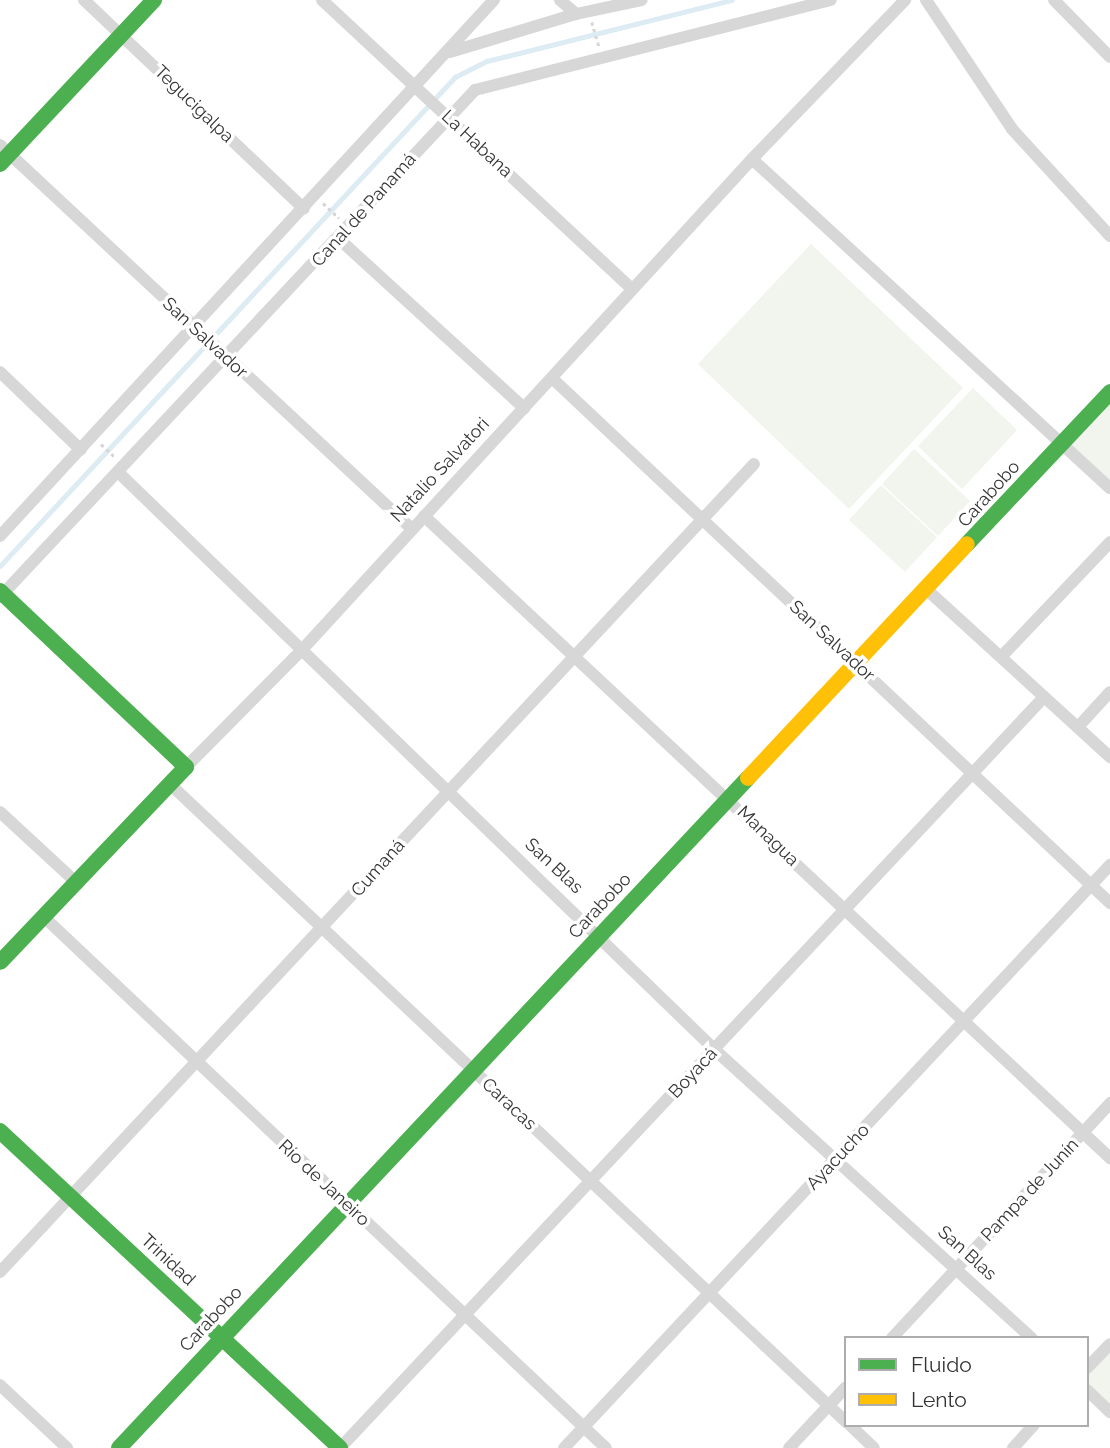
<!DOCTYPE html>
<html>
<head>
<meta charset="utf-8">
<style>
	body { margin:0 }
	#map { position:relative; width:1110px; height:1448px; overflow:hidden; background:#fff; font-family:Raleway,sans-serif }
	div>[style] { position:absolute }
	.green>* { inset:0; background:#f1f5ed }
	.stream>* { height:4.5px; margin:-2.25px; padding:0 2.25px; transform-origin:2.25px; border-radius:2.25px; background:#ddebf3 }
	.path>* { height:2.5px; margin-top:-1.25px; transform-origin:0; background:repeating-linear-gradient(90deg,#d6d6d6 0 3.5px,transparent 0 7px) }
	.street>* { height:12px; margin:-6px; padding:0 6px; transform-origin:6px; border-radius:6px; background:#d7d7d7 }
	.fast>* { height:16px; margin:-8px; padding:0 8px; transform-origin:8px; border-radius:8px; background:#4caf50 }
	.slow>* { height:16px; margin:-8px; padding:0 8px; transform-origin:8px; border-radius:8px; background:#ffc107 }
	span { translate:-50% -50%; white-space:nowrap; text-align:center; line-height:1.15; -webkit-text-stroke:7px #fff; paint-order:stroke }
	.street-label { font-size:18px; color:#333 }
	.legend { position:absolute; left:844px; top:1336px; width:245px; height:91px; box-sizing:border-box; background:#fff; border:2px solid #adadad; margin:0; padding:9px 12px; list-style:none; font-size:21px; color:#333 }
	.legend li { display:flex; align-items:center; gap:14px; height:35px }
	.legend b { width:35px; border:2px solid #adadad }
</style>
</head>
<body>
<div id="map">
	<div class="green">
		<div style="clip-path:polygon(811px 244px,963px 388px,849px 509px,698px 364px)"></div>
		<div style="clip-path:polygon(973px 388px,1017px 430px,962px 489px,918px 446px)"></div>
		<div style="clip-path:polygon(1110px 392px,1110px 488px,1062px 442px)"></div>
		<div style="clip-path:polygon(914px 449px,970px 501px,938px 536px,882px 484px)"></div>
		<div style="clip-path:polygon(881px 485px,937px 537px,905px 572px,849px 520px)"></div>
		<div style="clip-path:polygon(1110px 1344px,1110px 1410px,1087px 1390px,1087px 1368px)"></div>
	</div>
	<div class="stream">
		<div style="left:0;top:566px;width:668px;rotate:-47.06deg"></div>
		<div style="left:455px;top:77px;width:36px;rotate:-27deg"></div>
		<div style="left:487px;top:61px;width:252px;rotate:-14deg"></div>
	</div>
	<div class="path">
		<div style="left:592px;top:22px;width:25px;rotate:74deg"></div>
		<div style="left:323px;top:203px;width:22px;rotate:43deg"></div>
		<div style="left:101px;top:444px;width:18px;rotate:43deg"></div>
	</div>
	<div class="street">
		<div style="left:84px;top:0;width:303px;rotate:43.5deg"></div>
		<div style="left:322px;top:0;width:424px;rotate:43deg"></div>
		<div style="left:560px;top:0;width:21px;rotate:41deg"></div>
		<div style="left:926px;top:0;width:155px;rotate:56.3deg"></div>
		<div style="left:1012px;top:129px;width:145px;rotate:47.5deg"></div>
		<div style="left:1054px;top:0;width:80px;rotate:45.5deg"></div>
		<div style="left:450px;top:52px;width:132px;rotate:-16.8deg"></div>
		<div style="left:576px;top:14px;width:67px;rotate:-12deg"></div>
		<div style="left:0;top:145px;width:563px;rotate:42.99deg"></div>
		<div style="left:752px;top:159px;width:486px;rotate:42.6deg"></div>
		<div style="left:339px;top:239px;width:251px;rotate:42.4deg"></div>
		<div style="left:0;top:372px;width:112px;rotate:43.9deg"></div>
		<div style="left:553px;top:379px;width:765px;rotate:43.25deg"></div>
		<div style="left:118px;top:472px;width:831px;rotate:44.07deg"></div>
		<div style="left:715px;top:1050px;width:428px;rotate:42.3deg"></div>
		<div style="left:424px;top:516px;width:940px;rotate:43.1deg"></div>
		<div style="left:0;top:536px;width:729px;rotate:-47.34deg"></div>
		<div style="left:925px;top:588px;width:251px;rotate:42.4deg"></div>
		<div style="left:0;top:597px;width:695px;rotate:-46.87deg"></div>
		<div style="left:475px;top:90px;width:367px;rotate:-14.2deg"></div>
		<div style="left:1002px;top:656px;width:157px;rotate:-46.5deg"></div>
		<div style="left:1078px;top:727px;width:47px;rotate:-47.6deg"></div>
		<div style="left:186px;top:767px;width:162px;rotate:-45.3deg"></div>
		<div style="left:300px;top:652px;width:669px;rotate:-47.48deg"></div>
		<div style="left:752px;top:159px;width:221px;rotate:-46.1deg"></div>
		<div style="left:172px;top:786px;width:927px;rotate:43.34deg"></div>
		<div style="left:0;top:812px;width:106px;rotate:42.7deg"></div>
		<div style="left:44px;top:917px;width:773px;rotate:43.38deg"></div>
		<div style="left:0;top:1272px;width:1105px;rotate:-46.98deg"></div>
		<div style="left:892px;top:1338px;width:321px;rotate:-47.1deg"></div>
		<div style="left:1087px;top:1368px;width:33px;rotate:-46deg"></div>
		<div style="left:0;top:1385px;width:92px;rotate:43.2deg"></div>
		<div style="left:1087px;top:1390px;width:32px;rotate:44deg"></div>
		<div style="left:850px;top:1425px;width:33px;rotate:44deg"></div>
		<div style="left:340px;top:1448px;width:1029px;rotate:-46.85deg"></div>
		<div style="left:564px;top:1448px;width:799px;rotate:-46.88deg"></div>
		<div style="left:789px;top:1448px;width:83px;rotate:-46.9deg"></div>
		<div style="left:1013px;top:1448px;width:31px;rotate:-48deg"></div>
	</div>
	<div class="fast">
		<div style="left:0;top:164px;width:225px;rotate:-46.8deg"></div>
		<div style="left:967px;top:544px;width:209px;rotate:-46.7deg"></div>
		<div style="left:0;top:591px;width:256px;rotate:43.4deg"></div>
		<div style="left:186px;top:767px;width:269px;rotate:133.6deg"></div>
		<div style="left:0;top:1131px;width:465px;rotate:43deg"></div>
		<div style="left:119px;top:1448px;width:919px;rotate:-46.81deg"></div>
	</div>
	<div class="slow">
		<div style="left:748px;top:778px;width:320px;rotate:-46.9deg"></div>
	</div>
	<div class="street-label">
		<span style="left:194px;top:104px;rotate:44deg">Tegucigalpa</span>
		<span style="left:477px;top:144px;rotate:43deg">La Habana</span>
		<span style="left:364px;top:210px;rotate:-48deg">Canal de Panamá</span>
		<span style="left:205px;top:338px;rotate:43deg">San Salvador</span>
		<span style="left:440px;top:470px;rotate:-47deg">Natalio Salvatori</span>
		<span style="left:989px;top:494px;rotate:-48deg">Carabobo</span>
		<span style="left:832px;top:641px;rotate:43deg">San Salvador</span>
		<span style="left:768px;top:836px;rotate:44deg">Managua</span>
		<span style="left:554px;top:866px;rotate:43deg">San Blas</span>
		<span style="left:378px;top:868px;rotate:-48deg">Cumaná</span>
		<span style="left:600px;top:906px;rotate:-47deg">Carabobo</span>
		<span style="left:693px;top:1073px;rotate:-47deg">Boyacá</span>
		<span style="left:509px;top:1104px;rotate:43deg">Caracas</span>
		<span style="left:838px;top:1157px;rotate:-47deg">Ayacucho</span>
		<span style="left:324px;top:1183px;rotate:43deg">Río de Janeiro</span>
		<span style="left:1030px;top:1190px;rotate:-47deg">Pampa de Junín</span>
		<span style="left:967px;top:1253px;rotate:42deg">San Blas</span>
		<span style="left:168px;top:1260px;rotate:43deg">Trinidad</span>
		<span style="left:211px;top:1319px;rotate:-47deg">Carabobo</span>
	</div>
	<ul class="legend">
	<li><b style="height:9px;background:#4caf50"></b>Fluido</li>
	<li><b style="height:9px;background:#ffc107"></b>Lento</li>
	</ul>
</div>
</body>
</html>
